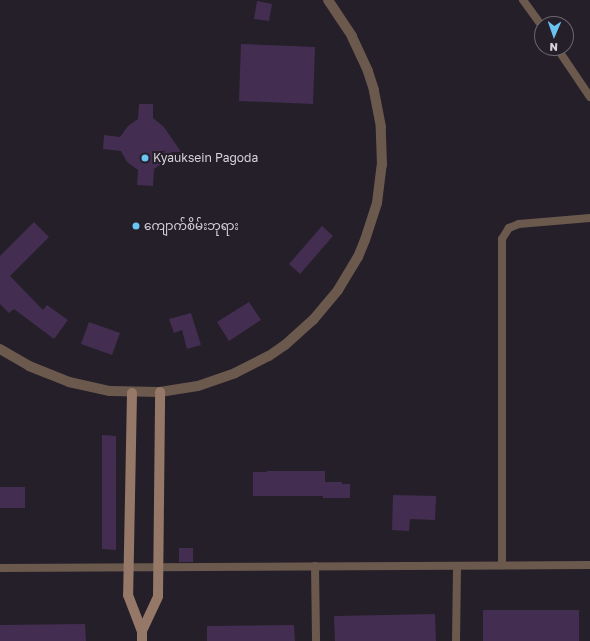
<!DOCTYPE html>
<html>
<head>
<meta charset="utf-8">
<style>
	body { margin:0 }
	#map { position:relative; width:590px; height:641px; overflow:hidden; background:#251f29; font-family:"Golos Text","Noto Sans Myanmar",sans-serif }
	div>[style] { position:absolute }
	.building>* { inset:0; background:#432e51 }
	.lane>* { height:8px; margin:-4px; padding:0 4px; transform-origin:4px; border-radius:4px; background:#6b594e }
	.street>* { height:10px; margin:-5px; padding:0 5px; transform-origin:5px; border-radius:5px; background:#6b594e }
	.secondary>* { height:10px; margin:-5px; padding:0 5px; transform-origin:5px; border-radius:5px; background:#957867 }
	.dots>* { width:11px; height:11px; translate:-50% -50%; box-sizing:border-box; border:2px solid #251f29; border-radius:50% }
	span { translate:-50% -50%; white-space:nowrap; text-align:center; line-height:1.15; -webkit-text-stroke:4px #251f29; paint-order:stroke }
	.poi-label { font-size:12px; color:#d6d2d9 }
	.left { translate:0 -50%; text-align:left }
	.north { position:absolute; left:534px; top:16px; width:40px; height:40px; box-sizing:border-box; background:#251f29; border:1px solid #6c676f; border-radius:50%; rotate:182deg; font-size:11px; font-weight:700; line-height:16px; text-align:center; color:#d6d2d9 }
	.north::after { content:''; display:block; margin:auto; width:14px; height:18px; background:#69c4f1; clip-path:polygon(50% 0,100% 100%,50% 72%,0 100%) }
</style>
</head>
<body>
<div id="map">
	<div class="building">
		<div style="clip-path:polygon(257px 1px,272px 4px,269px 21px,254px 19px)"></div>
		<div style="clip-path:polygon(241px 44px,315px 47px,313px 104px,239px 101px)"></div>
		<div style="clip-path:polygon(139px 104px,153px 104px,153px 118px,164px 127px,181px 152px,172px 152px,163px 163px,154px 169px,153px 186px,137px 185px,138px 170px,127px 162px,121px 151px,103px 149px,104px 135px,120px 137px,128px 126px,138px 119px)"></div>
		<div style="clip-path:polygon(34px 222px,49px 237px,10px 276px,43px 310px,47px 305px,68px 320px,54px 339px,14px 309px,9px 313px,0 304px,0 256px)"></div>
		<div style="clip-path:polygon(322px 226px,333px 236px,300px 274px,289px 264px)"></div>
		<div style="clip-path:polygon(249px 302px,261px 320px,229px 341px,217px 322px)"></div>
		<div style="clip-path:polygon(191px 313px,201px 345px,187px 349px,182px 330px,174px 333px,169px 319px)"></div>
		<div style="clip-path:polygon(89px 322px,120px 333px,112px 355px,81px 344px)"></div>
		<div style="clip-path:polygon(102px 435px,116px 436px,116px 550px,102px 549px)"></div>
		<div style="clip-path:polygon(267px 471px,325px 471px,325px 482px,342px 482px,342px 484px,350px 484px,350px 498px,323px 498px,323px 496px,253px 496px,253px 472px,267px 472px)"></div>
		<div style="clip-path:polygon(0 487px,25px 487px,25px 508px,0 508px)"></div>
		<div style="clip-path:polygon(393px 495px,436px 496px,435px 520px,410px 519px,409px 531px,392px 530px)"></div>
		<div style="clip-path:polygon(179px 548px,193px 548px,193px 562px,179px 562px)"></div>
		<div style="clip-path:polygon(483px 610px,579px 610px,579px 641px,483px 641px)"></div>
		<div style="clip-path:polygon(435px 614px,436px 641px,335px 641px,334px 616px)"></div>
		<div style="clip-path:polygon(85px 624px,86px 641px,0 641px,0 625px)"></div>
		<div style="clip-path:polygon(294px 625px,295px 641px,207px 641px,207px 626px)"></div>
	</div>
	<div class="lane">
		<div style="left:523px;top:0;width:32px;rotate:54deg"></div>
		<div style="left:557px;top:48px;width:59px;rotate:56deg"></div>
		<div style="left:502px;top:565px;width:326px;rotate:-90deg"></div>
		<div style="left:502px;top:239px;width:13px;rotate:-58deg"></div>
		<div style="left:509px;top:228px;width:11px;rotate:-22deg"></div>
		<div style="left:519px;top:224px;width:71px;rotate:-4.8deg"></div>
		<div style="left:315px;top:566px;width:75px;rotate:89.2deg"></div>
		<div style="left:0;top:568px;width:590px;rotate:-0.29deg"></div>
		<div style="left:456px;top:641px;width:75px;rotate:-89.2deg"></div>
	</div>
	<div class="street">
		<div style="left:0;top:349px;width:34px;rotate:30deg"></div>
		<div style="left:29px;top:366px;width:43px;rotate:21.8deg"></div>
		<div style="left:69px;top:382px;width:42px;rotate:12.4deg"></div>
		<div style="left:110px;top:391px;width:50px;rotate:1.1deg"></div>
		<div style="left:160px;top:392px;width:38px;rotate:-9deg"></div>
		<div style="left:198px;top:386px;width:39px;rotate:-19deg"></div>
		<div style="left:235px;top:373px;width:38px;rotate:-27deg"></div>
		<div style="left:269px;top:356px;width:19px;rotate:-35deg"></div>
		<div style="left:285px;top:345px;width:38px;rotate:-42deg"></div>
		<div style="left:313px;top:320px;width:39px;rotate:-50deg"></div>
		<div style="left:338px;top:290px;width:39px;rotate:-59deg"></div>
		<div style="left:358px;top:257px;width:18px;rotate:-68deg"></div>
		<div style="left:365px;top:240px;width:39px;rotate:-72deg"></div>
		<div style="left:377px;top:203px;width:38px;rotate:-83deg"></div>
		<div style="left:382px;top:165px;width:38px;rotate:-92deg"></div>
		<div style="left:381px;top:127px;width:38px;rotate:-101deg"></div>
		<div style="left:374px;top:90px;width:20px;rotate:-108deg"></div>
		<div style="left:368px;top:71px;width:38px;rotate:-115deg"></div>
		<div style="left:352px;top:36px;width:43px;rotate:-123.7deg"></div>
	</div>
	<div class="secondary">
		<div style="left:132px;top:393px;width:202px;rotate:91.1deg"></div>
		<div style="left:128px;top:595px;width:39px;rotate:69deg"></div>
		<div style="left:142px;top:641px;width:10px;rotate:-90deg"></div>
		<div style="left:142px;top:631px;width:38px;rotate:-65deg"></div>
		<div style="left:158px;top:596px;width:204px;rotate:-89.4deg"></div>
	</div>
	<div class="dots">
		<div style="left:145px;top:158px;background:#69c4f1"></div>
		<div style="left:136px;top:226px;background:#69c4f1"></div>
	</div>
	<div class="poi-label">
		<span class="left" style="left:153px;top:158px">Kyauksein Pagoda</span>
		<span class="left" style="left:144px;top:226px">ကျောက်စိမ်းဘုရား</span>
	</div>
	<div class="north">N</div>
</div>
</body>
</html>
